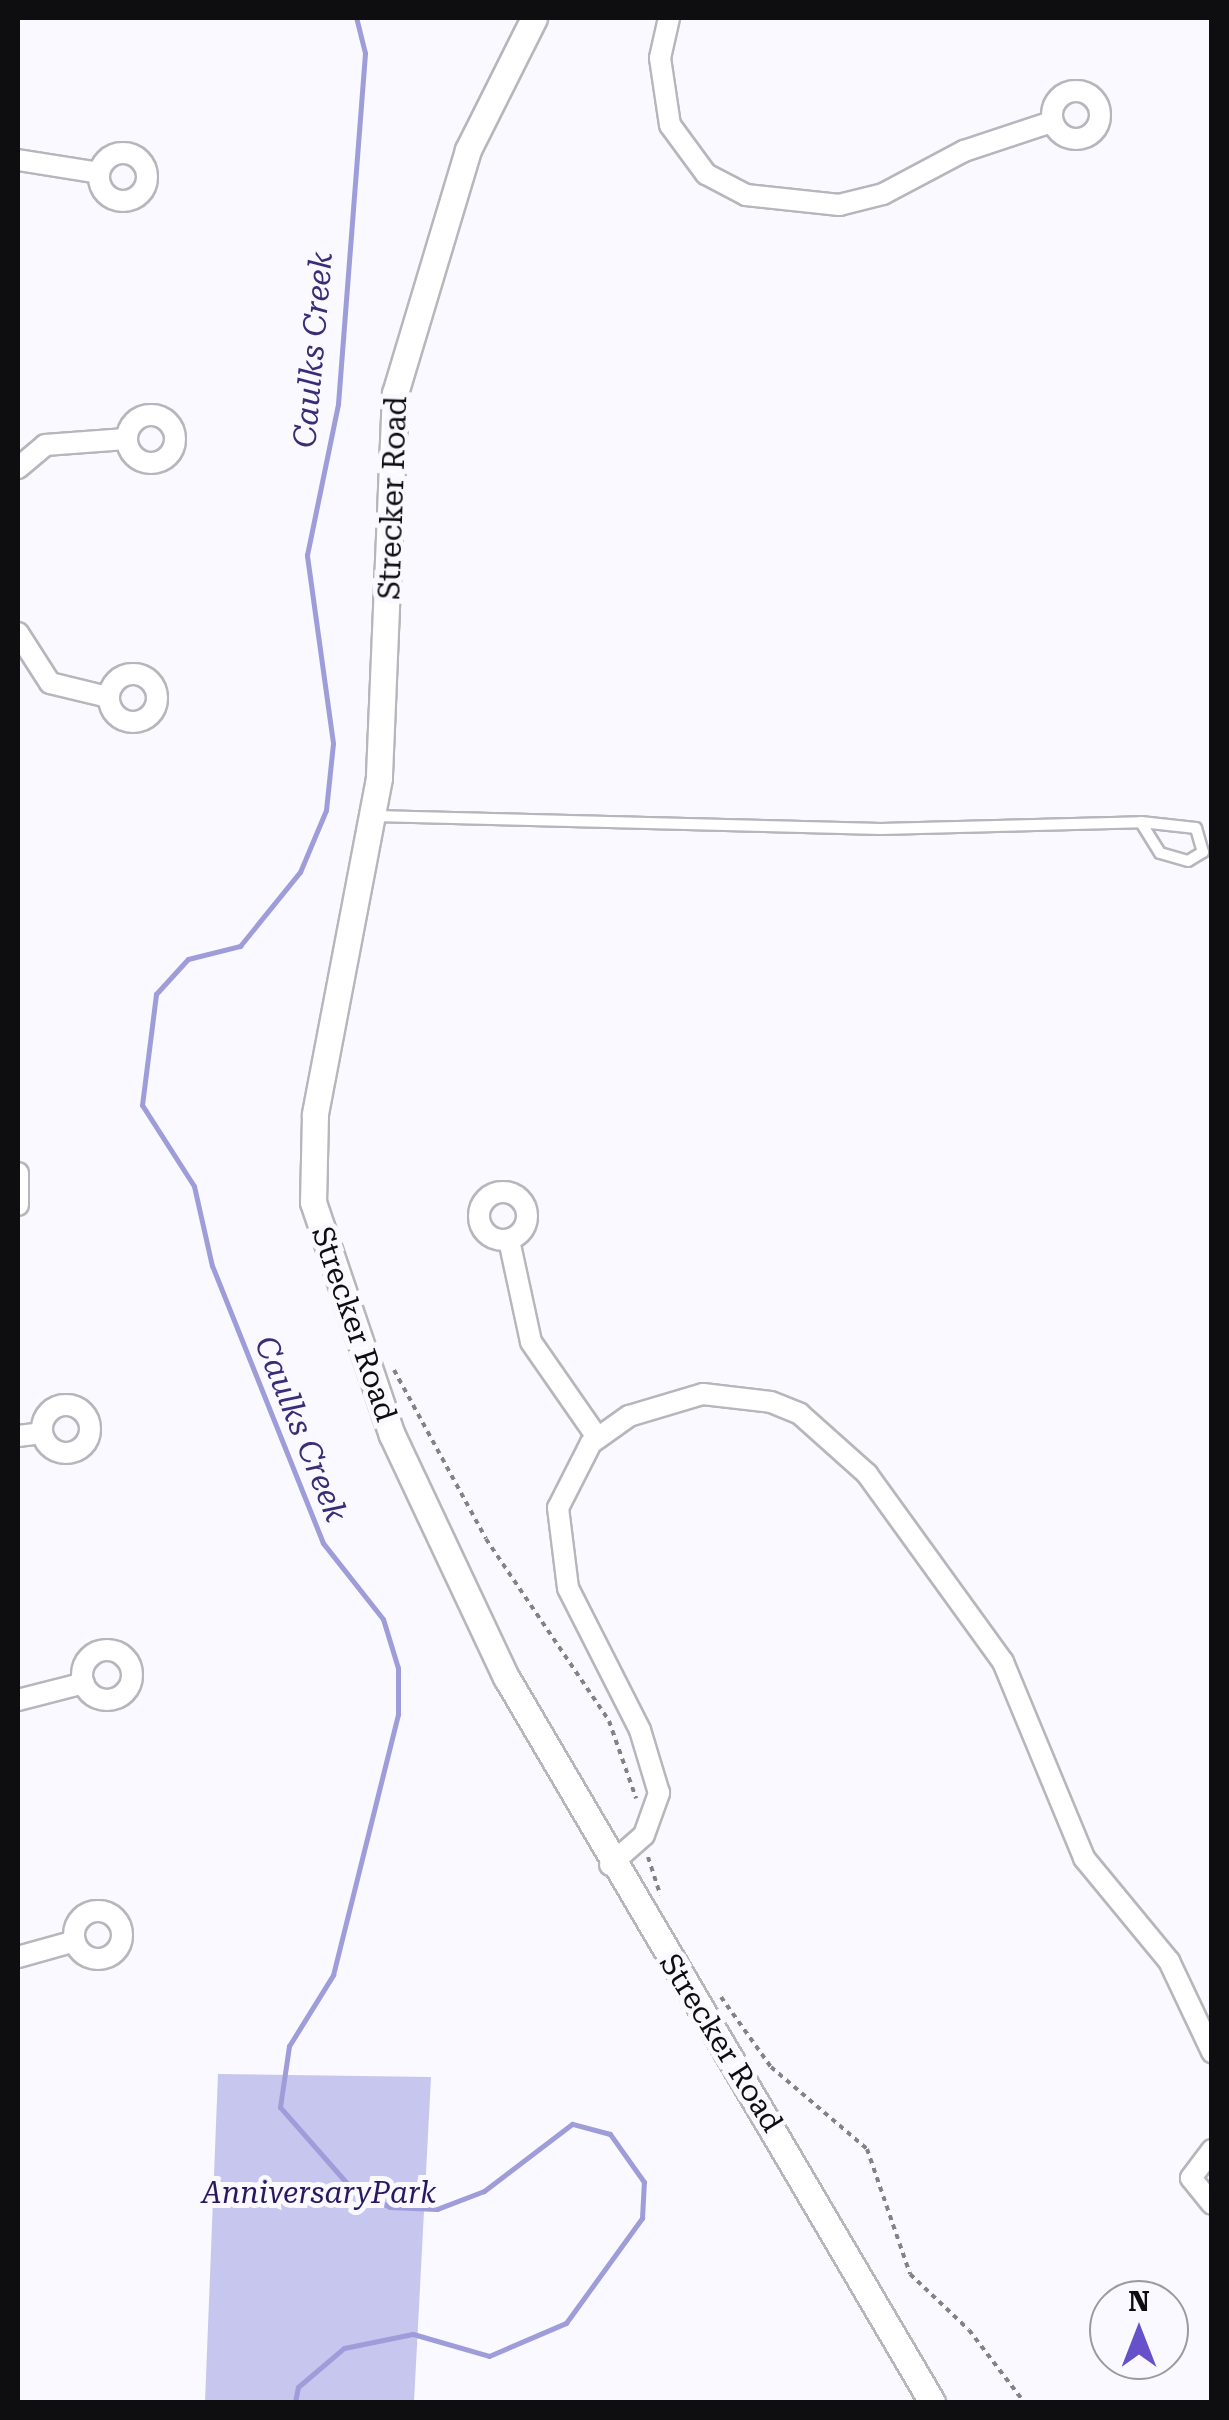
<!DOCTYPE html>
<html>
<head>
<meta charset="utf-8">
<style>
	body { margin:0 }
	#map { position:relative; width:1229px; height:2420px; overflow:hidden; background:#f9f9ff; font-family:"Roboto Serif",serif }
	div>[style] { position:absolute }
	.green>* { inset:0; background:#c7c6ee }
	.stream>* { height:5px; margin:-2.5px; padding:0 2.5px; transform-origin:2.5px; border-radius:2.5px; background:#9f9cda }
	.path>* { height:4px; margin-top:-2px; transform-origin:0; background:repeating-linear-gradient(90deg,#838387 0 5px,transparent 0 10px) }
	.roads { filter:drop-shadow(2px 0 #b6b6bd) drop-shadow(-2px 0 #b6b6bd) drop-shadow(0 2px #b6b6bd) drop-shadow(0 -2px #b6b6bd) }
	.service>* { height:10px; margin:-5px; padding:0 5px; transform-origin:5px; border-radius:5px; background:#fff }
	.minor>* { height:20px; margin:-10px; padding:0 10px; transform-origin:10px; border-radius:10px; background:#fff }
	.minor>.ring { margin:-10px; padding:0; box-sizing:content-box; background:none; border:20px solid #fff; border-radius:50% }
	.tertiary>* { height:25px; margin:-12.5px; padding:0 12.5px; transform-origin:12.5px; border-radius:12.5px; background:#fff }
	span { translate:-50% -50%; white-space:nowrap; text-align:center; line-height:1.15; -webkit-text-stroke:10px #f9f9ff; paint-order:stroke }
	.street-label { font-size:30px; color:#0e0e10 }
	.park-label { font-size:30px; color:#281860; font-style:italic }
	.water-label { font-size:32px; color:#392d76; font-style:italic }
	.frame { position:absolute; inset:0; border:20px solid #0e0e10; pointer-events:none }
	.north { position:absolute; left:1089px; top:2280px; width:100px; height:100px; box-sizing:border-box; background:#f9f9ff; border:2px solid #9b9b9f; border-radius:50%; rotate:0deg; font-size:28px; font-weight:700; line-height:40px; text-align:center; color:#0e0e10 }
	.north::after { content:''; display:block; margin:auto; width:35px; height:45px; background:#6651ca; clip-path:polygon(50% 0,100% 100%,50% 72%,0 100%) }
</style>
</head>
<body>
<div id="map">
	<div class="green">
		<div style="clip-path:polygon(218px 2074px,431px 2077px,414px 2402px,205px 2402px)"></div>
	</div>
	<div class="stream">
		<div style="left:295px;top:2402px;width:15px;rotate:-79deg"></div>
		<div style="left:298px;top:2387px;width:60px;rotate:-40.3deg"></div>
		<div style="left:344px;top:2348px;width:70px;rotate:-11.5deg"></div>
		<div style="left:413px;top:2334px;width:79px;rotate:16.1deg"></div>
		<div style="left:489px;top:2356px;width:84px;rotate:-23.2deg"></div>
		<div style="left:566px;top:2323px;width:130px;rotate:-54.1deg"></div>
		<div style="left:642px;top:2218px;width:36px;rotate:-87deg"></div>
		<div style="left:644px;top:2182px;width:59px;rotate:-125.3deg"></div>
		<div style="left:610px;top:2134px;width:39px;rotate:-165deg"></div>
		<div style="left:572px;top:2124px;width:111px;rotate:142.7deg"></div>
		<div style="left:484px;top:2191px;width:50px;rotate:159deg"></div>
		<div style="left:437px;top:2209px;width:47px;rotate:-177.6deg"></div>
		<div style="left:390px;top:2207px;width:42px;rotate:-154.7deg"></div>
		<div style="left:352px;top:2189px;width:109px;rotate:-131.3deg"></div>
		<div style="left:280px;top:2107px;width:62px;rotate:-81.6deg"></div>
		<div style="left:289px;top:2046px;width:84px;rotate:-58.2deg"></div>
		<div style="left:333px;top:1975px;width:269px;rotate:-76deg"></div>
		<div style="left:398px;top:1714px;width:46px;rotate:-90deg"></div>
		<div style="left:398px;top:1668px;width:51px;rotate:-107deg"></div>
		<div style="left:383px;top:1619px;width:97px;rotate:-128.3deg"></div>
		<div style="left:323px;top:1543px;width:298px;rotate:-111.8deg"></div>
		<div style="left:212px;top:1266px;width:82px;rotate:-102.7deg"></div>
		<div style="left:194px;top:1186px;width:96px;rotate:-122.7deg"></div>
		<div style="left:142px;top:1105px;width:112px;rotate:-82.8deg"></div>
		<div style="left:156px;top:994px;width:47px;rotate:-47.6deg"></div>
		<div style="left:188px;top:959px;width:54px;rotate:-14deg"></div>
		<div style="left:240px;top:946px;width:95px;rotate:-51deg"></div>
		<div style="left:300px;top:872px;width:67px;rotate:-67.2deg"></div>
		<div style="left:326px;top:810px;width:67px;rotate:-84deg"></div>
		<div style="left:333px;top:743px;width:190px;rotate:-97.9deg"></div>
		<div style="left:307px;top:555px;width:154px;rotate:-78.4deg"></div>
		<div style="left:338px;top:404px;width:352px;rotate:-85.6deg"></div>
		<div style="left:365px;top:53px;width:36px;rotate:-104deg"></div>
	</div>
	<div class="path">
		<div style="left:394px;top:1370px;width:192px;rotate:61.4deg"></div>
		<div style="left:486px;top:1539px;width:220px;rotate:55.9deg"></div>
		<div style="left:609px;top:1721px;width:82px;rotate:70.7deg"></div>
		<div style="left:648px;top:1857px;width:40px;rotate:72deg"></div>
		<div style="left:721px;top:1997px;width:86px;rotate:54.5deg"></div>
		<div style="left:771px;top:2067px;width:126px;rotate:40.5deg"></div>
		<div style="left:867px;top:2149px;width:132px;rotate:71deg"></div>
		<div style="left:910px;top:2274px;width:81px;rotate:43.5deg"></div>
		<div style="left:969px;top:2330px;width:91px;rotate:52.6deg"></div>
	</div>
	<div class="roads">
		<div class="service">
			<div style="left:375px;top:816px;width:506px;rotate:1.47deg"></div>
			<div style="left:881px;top:829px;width:260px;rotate:-1.5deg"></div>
			<div style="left:1141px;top:822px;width:55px;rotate:6.2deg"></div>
			<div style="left:1196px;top:828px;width:25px;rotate:74deg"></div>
			<div style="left:1203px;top:852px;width:17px;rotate:149deg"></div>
			<div style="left:1188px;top:861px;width:29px;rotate:-164deg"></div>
			<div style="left:1160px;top:853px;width:36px;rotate:-122deg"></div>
		</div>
		<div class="minor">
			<div style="left:669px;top:18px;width:41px;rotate:102.7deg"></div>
			<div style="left:660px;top:58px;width:68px;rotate:81.5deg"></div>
			<div style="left:670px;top:125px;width:61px;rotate:53.7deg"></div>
			<div style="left:706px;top:174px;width:45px;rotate:27.7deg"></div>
			<div style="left:746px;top:195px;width:94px;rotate:6.1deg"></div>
			<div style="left:839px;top:205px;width:45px;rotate:-14deg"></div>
			<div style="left:883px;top:194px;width:92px;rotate:-28deg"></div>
			<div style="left:964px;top:151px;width:89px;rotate:-18.4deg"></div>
			<div class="ring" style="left:1052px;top:91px;width:28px;height:28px"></div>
			<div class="ring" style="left:99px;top:153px;width:28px;height:28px"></div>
			<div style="left:18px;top:160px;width:82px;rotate:9.1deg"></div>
			<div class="ring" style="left:127px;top:415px;width:28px;height:28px"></div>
			<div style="left:18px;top:468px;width:35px;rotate:-40deg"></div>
			<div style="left:45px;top:445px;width:81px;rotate:-4.2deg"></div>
			<div style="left:18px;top:633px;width:59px;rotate:57.4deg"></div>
			<div style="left:50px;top:683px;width:60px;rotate:13.6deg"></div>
			<div class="ring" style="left:109px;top:674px;width:28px;height:28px"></div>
			<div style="left:18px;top:1173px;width:32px;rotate:90deg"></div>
			<div class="ring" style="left:479px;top:1192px;width:28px;height:28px"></div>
			<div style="left:509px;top:1240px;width:104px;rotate:77.8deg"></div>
			<div style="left:531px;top:1342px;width:116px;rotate:55.2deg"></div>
			<div class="ring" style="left:42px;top:1405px;width:28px;height:28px"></div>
			<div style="left:18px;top:1436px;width:24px;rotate:-7deg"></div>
			<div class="ring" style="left:82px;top:1650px;width:30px;height:30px"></div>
			<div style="left:18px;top:1700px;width:68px;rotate:-14.4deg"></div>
			<div style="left:610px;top:1865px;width:45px;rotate:-41.4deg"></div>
			<div style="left:644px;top:1835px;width:45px;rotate:-70.3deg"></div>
			<div style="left:659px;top:1793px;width:66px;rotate:-106.8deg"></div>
			<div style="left:640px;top:1730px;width:159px;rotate:-116.9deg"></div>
			<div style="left:568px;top:1588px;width:81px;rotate:-97.1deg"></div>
			<div style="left:558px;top:1508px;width:73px;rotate:-63.1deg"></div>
			<div style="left:591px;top:1443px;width:47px;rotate:-35.4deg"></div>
			<div style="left:629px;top:1416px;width:77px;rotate:-16.6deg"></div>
			<div style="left:703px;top:1394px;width:68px;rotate:6.7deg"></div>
			<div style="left:771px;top:1402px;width:31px;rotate:22deg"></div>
			<div style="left:800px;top:1414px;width:90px;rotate:41.8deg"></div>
			<div style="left:867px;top:1474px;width:232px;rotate:54.1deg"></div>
			<div style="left:1003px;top:1662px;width:212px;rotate:67.5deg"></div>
			<div style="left:1084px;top:1858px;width:134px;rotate:50.5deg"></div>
			<div style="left:1169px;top:1961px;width:101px;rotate:64.7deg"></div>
			<div class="ring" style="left:74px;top:1911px;width:28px;height:28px"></div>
			<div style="left:18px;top:1957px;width:59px;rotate:-15.7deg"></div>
			<div style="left:1212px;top:2150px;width:35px;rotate:127deg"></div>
			<div style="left:1191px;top:2178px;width:33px;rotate:51deg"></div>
		</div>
		<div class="tertiary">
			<div style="left:534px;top:18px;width:148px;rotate:116.6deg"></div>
			<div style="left:468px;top:150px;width:254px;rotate:106.7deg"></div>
			<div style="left:395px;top:393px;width:385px;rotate:92.4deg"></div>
			<div style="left:379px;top:778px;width:343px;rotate:100.8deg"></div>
			<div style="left:315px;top:1115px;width:87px;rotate:91.3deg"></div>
			<div style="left:313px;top:1202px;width:246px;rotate:71.3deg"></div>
			<div style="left:392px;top:1435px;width:268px;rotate:64.8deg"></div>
			<div style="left:506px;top:1677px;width:841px;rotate:59.56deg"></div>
		</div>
	</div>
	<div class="street-label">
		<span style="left:393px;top:498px;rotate:-88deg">Strecker Road</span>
		<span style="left:354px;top:1324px;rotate:71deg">Strecker Road</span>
		<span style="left:721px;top:2043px;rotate:58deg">Strecker Road</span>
	</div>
	<div class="park-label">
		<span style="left:319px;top:2193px">AnniversaryPark</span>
	</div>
	<div class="water-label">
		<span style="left:313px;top:350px;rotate:-85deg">Caulks Creek</span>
		<span style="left:301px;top:1429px;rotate:68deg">Caulks Creek</span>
	</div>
	<div class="frame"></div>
	<div class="north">N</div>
</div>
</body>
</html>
